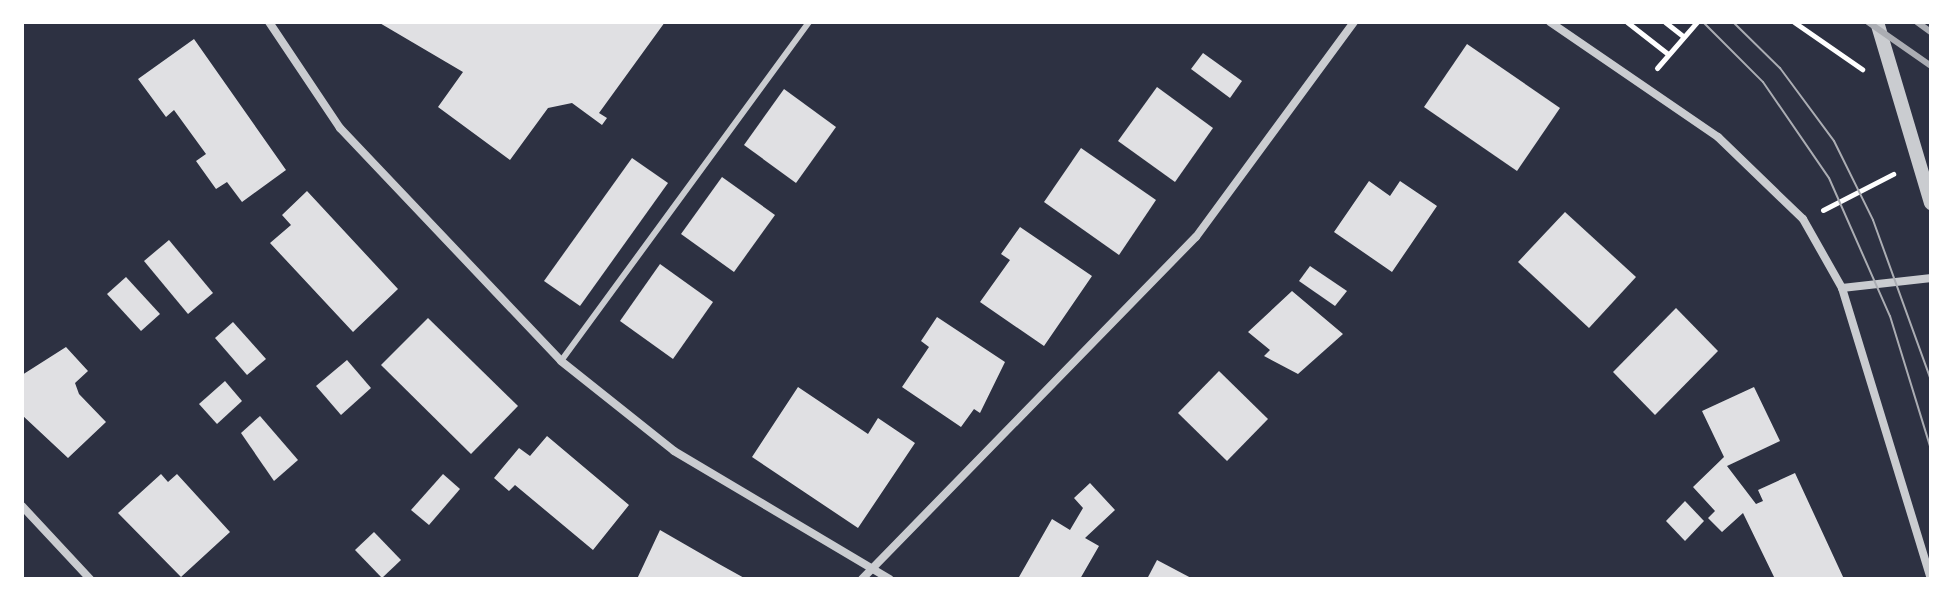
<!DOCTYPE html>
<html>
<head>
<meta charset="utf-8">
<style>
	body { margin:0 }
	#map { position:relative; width:1953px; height:601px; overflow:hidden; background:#2d3142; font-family:Overpass,sans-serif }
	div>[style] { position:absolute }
	.building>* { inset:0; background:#e0e0e3 }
	.path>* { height:5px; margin:-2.5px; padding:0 2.5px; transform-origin:2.5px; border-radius:2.5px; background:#fff }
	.service>* { height:6px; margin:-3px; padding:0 3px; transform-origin:3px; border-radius:3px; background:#caccd0 }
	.minor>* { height:8px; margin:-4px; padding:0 4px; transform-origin:4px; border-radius:4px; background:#caccd0 }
	.tertiary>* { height:14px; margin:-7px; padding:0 7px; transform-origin:7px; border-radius:7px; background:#caccd0 }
	.tram>* { height:2px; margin:-1px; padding:0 1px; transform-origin:1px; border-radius:1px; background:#abadb3 }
	.rail>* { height:6px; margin:-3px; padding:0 3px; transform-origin:3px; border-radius:3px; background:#abadb3 }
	span { translate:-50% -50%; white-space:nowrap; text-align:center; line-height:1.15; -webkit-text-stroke:6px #fff; paint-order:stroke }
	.frame { position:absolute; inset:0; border:24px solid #fff; pointer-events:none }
</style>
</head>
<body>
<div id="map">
	<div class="building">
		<div style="clip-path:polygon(378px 22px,665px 22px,599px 113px,607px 118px,602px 125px,572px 103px,548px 108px,510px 160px,438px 107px,463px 72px)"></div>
		<div style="clip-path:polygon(194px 39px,286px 170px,242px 202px,227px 182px,216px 189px,196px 161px,206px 154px,174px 110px,166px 117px,138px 79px)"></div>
		<div style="clip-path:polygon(1467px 44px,1560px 108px,1517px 171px,1424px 107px)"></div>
		<div style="clip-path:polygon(1203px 53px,1242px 81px,1230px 98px,1191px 69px)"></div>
		<div style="clip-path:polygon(1157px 87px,1213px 128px,1175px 182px,1118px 141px)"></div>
		<div style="clip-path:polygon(784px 89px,836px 127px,796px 183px,744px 145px)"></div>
		<div style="clip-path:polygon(1081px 148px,1156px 200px,1119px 255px,1044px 202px)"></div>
		<div style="clip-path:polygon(632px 158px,668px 183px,580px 306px,544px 281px)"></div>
		<div style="clip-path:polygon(722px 177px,775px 215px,734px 272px,681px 234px)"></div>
		<div style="clip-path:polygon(1369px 181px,1390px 196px,1400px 181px,1437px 206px,1392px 272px,1334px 232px)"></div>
		<div style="clip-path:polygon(307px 191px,398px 289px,353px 332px,270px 243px,291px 225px,282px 215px)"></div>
		<div style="clip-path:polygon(1565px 212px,1636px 277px,1589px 328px,1518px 262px)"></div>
		<div style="clip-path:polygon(1020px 227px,1092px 276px,1044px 346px,980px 302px,1010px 260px,1001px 254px)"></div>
		<div style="clip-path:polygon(169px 240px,213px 293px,188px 314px,144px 261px)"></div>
		<div style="clip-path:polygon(660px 264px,713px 302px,673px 359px,620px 321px)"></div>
		<div style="clip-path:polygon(1310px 266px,1347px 291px,1335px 306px,1299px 281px)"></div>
		<div style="clip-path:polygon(126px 277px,160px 314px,141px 331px,107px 294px)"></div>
		<div style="clip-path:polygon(1292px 291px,1343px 334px,1298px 374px,1264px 356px,1270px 350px,1248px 332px)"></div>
		<div style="clip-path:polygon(1676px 308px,1718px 351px,1655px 415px,1613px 372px)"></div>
		<div style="clip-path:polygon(937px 317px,1005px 362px,980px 413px,974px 409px,961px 427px,902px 387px,929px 347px,921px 341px)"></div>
		<div style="clip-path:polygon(428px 318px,518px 406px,471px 454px,381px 365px)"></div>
		<div style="clip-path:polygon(233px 322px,266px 359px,247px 375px,215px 338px)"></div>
		<div style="clip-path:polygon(66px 347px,88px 371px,75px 383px,79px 394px,106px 422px,68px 458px,22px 415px,22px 375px)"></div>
		<div style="clip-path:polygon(347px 360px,371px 388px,341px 415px,316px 386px)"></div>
		<div style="clip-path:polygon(1219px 371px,1268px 419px,1227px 461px,1178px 413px)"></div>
		<div style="clip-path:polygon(225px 381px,242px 401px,217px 424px,199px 404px)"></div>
		<div style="clip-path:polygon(798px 387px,868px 434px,878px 418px,915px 443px,858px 528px,752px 457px)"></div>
		<div style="clip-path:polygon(1754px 387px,1780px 441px,1727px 466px,1756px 504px,1763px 501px,1758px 490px,1795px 473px,1844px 579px,1775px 579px,1743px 513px,1722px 532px,1708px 518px,1715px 511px,1693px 487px,1724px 457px,1702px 411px)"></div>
		<div style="clip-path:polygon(260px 416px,298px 460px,274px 481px,241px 433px)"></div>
		<div style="clip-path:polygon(547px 436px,629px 505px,593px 550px,515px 485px,509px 491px,494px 478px,519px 448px,530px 456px)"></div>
		<div style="clip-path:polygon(161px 474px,168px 482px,177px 474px,230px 532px,181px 577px,118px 513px)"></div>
		<div style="clip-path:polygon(443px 474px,460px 489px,429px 525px,411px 510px)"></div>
		<div style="clip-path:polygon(1090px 483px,1115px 510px,1085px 538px,1099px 546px,1080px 579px,1019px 577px,1052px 519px,1070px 530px,1083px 508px,1074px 498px)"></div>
		<div style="clip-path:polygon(1685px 501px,1704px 521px,1685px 541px,1666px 521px)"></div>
		<div style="clip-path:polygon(660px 530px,719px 564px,746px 579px,637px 579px)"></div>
		<div style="clip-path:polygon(374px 532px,401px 560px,382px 578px,355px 550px)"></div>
		<div style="clip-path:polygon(1157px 560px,1193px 579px,1147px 579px)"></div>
	</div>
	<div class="path">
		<div style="left:1627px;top:22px;width:52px;rotate:38deg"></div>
		<div style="left:1665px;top:22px;width:23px;rotate:38deg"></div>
		<div style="left:1794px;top:22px;width:83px;rotate:34.7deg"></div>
		<div style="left:1657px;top:68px;width:61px;rotate:-49deg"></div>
		<div style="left:1823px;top:210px;width:79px;rotate:-27.2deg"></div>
	</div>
	<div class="service">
		<div style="left:561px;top:361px;width:420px;rotate:-53.8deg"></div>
	</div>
	<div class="minor">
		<div style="left:269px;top:22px;width:128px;rotate:56.2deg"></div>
		<div style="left:340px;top:128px;width:321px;rotate:46.5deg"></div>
		<div style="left:561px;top:361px;width:144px;rotate:38.5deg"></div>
		<div style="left:674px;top:451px;width:251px;rotate:30.7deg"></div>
		<div style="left:1550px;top:22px;width:204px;rotate:34.4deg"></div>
		<div style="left:1718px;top:137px;width:118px;rotate:44deg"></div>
		<div style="left:1803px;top:219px;width:79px;rotate:60.5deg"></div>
		<div style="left:1842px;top:288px;width:304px;rotate:73deg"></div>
		<div style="left:1842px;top:288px;width:90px;rotate:-6.4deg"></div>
		<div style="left:22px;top:506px;width:100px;rotate:47deg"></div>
		<div style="left:862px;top:579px;width:478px;rotate:-45.7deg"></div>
		<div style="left:1196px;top:237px;width:267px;rotate:-53.7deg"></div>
	</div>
	<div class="tertiary">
		<div style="left:1877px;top:22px;width:189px;rotate:73.4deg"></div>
	</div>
	<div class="tram">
		<div style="left:1703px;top:22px;width:85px;rotate:45deg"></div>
		<div style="left:1763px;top:82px;width:116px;rotate:55.5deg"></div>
		<div style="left:1829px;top:178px;width:151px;rotate:66.2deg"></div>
		<div style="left:1890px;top:316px;width:139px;rotate:72.9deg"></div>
		<div style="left:1733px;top:22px;width:66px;rotate:44.4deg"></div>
		<div style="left:1780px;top:68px;width:91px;rotate:53.5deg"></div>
		<div style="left:1834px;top:141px;width:88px;rotate:63.7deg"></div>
		<div style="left:1873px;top:220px;width:170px;rotate:70.1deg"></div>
	</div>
	<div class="rail">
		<div style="left:1868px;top:22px;width:77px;rotate:34.9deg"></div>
		<div style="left:1917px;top:22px;width:17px;rotate:36deg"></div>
	</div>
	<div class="frame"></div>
</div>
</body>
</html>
